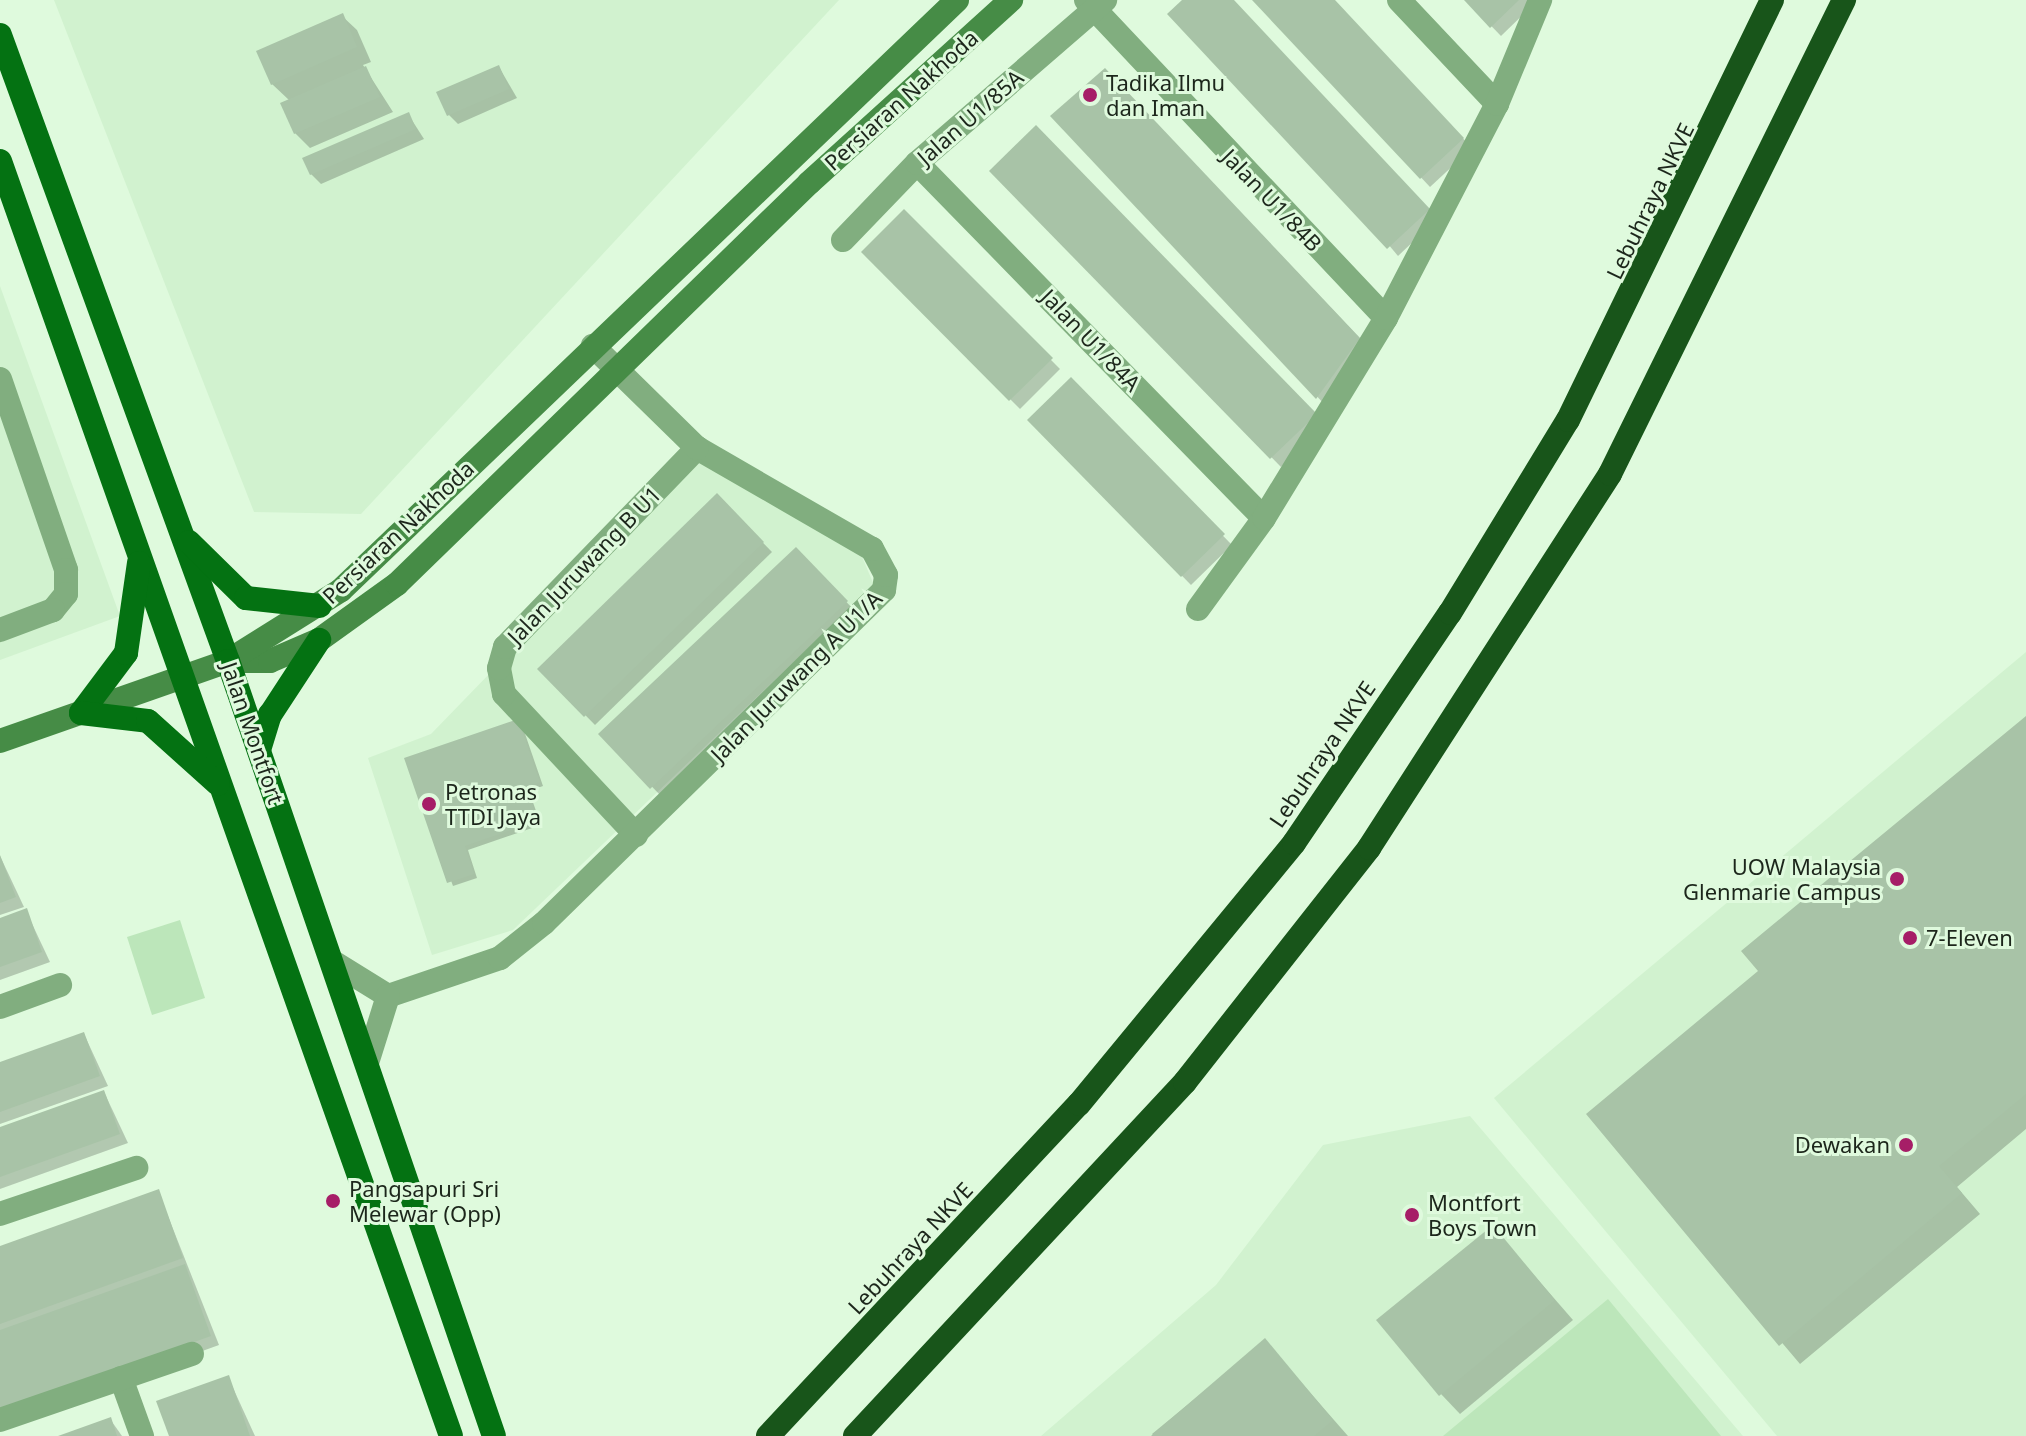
<!DOCTYPE html>
<html>
<head>
<meta charset="utf-8">
<style>
	body { margin:0 }
	#map { position:relative; width:2026px; height:1436px; overflow:hidden; background:#dffadd; font-family:"Noto Sans",sans-serif }
	div>[style] { position:absolute }
	.built>* { inset:0; background:#d1f2cf }
	.green>* { inset:0; background:#bce6ba }
	.shadow>* { inset:0; background:#0003 }
	.building>* { inset:0; background:#a8c3a7 }
	.street>* { height:24px; margin:-12px; padding:0 12px; transform-origin:12px; border-radius:12px; background:#81ae7f }
	.secondary>* { height:24px; margin:-12px; padding:0 12px; transform-origin:12px; border-radius:12px; background:#468c46 }
	.primary>* { height:24px; margin:-12px; padding:0 12px; transform-origin:12px; border-radius:12px; background:#047212 }
	.highway>* { height:24px; margin:-12px; padding:0 12px; transform-origin:12px; border-radius:12px; background:#18551a }
	.dots>* { width:22px; height:22px; translate:-50% -50%; box-sizing:border-box; border:4px solid #dffadd; border-radius:50% }
	span { translate:-50% -50%; white-space:nowrap; text-align:center; line-height:1.15; -webkit-text-stroke:6px #dffadd; paint-order:stroke }
	.poi-label { font-size:22px; color:#1c261b }
	.left { translate:0 -50%; text-align:left }
	.right { translate:-100% -50%; text-align:right }
	.street-label { font-size:22px; color:#1c261b }
</style>
</head>
<body>
<div id="map">
	<div class="built">
		<div style="clip-path:polygon(54px 0,839px 0,361px 514px,254px 512px)"></div>
		<div style="clip-path:polygon(0 286px,120px 616px,0 660px)"></div>
		<div style="clip-path:polygon(697px 460px,860px 552px,874px 585px,513px 930px,432px 955px,368px 758px,431px 734px)"></div>
		<div style="clip-path:polygon(2026px 652px,2026px 1436px,1777px 1436px,1494px 1098px)"></div>
		<div style="clip-path:polygon(1470px 1116px,1743px 1436px,1041px 1436px,1216px 1285px,1323px 1145px)"></div>
	</div>
	<div class="green">
		<div style="clip-path:polygon(180px 920px,205px 998px,152px 1015px,127px 937px)"></div>
		<div style="clip-path:polygon(1608px 1299px,1721px 1436px,1443px 1436px)"></div>
	</div>
	<div class="shadow">
		<div style="clip-path:polygon(1185px 0,1232px 0,1437px 219px,1398px 256px)"></div>
		<div style="clip-path:polygon(1255px 0,1333px 0,1472px 148px,1430px 187px)"></div>
		<div style="clip-path:polygon(1466px 0,1538px 0,1501px 36px)"></div>
		<div style="clip-path:polygon(342px 16px,357px 30px,371px 62px,363px 65px,393px 112px,310px 148px,295px 133px,290px 101px,272px 84px)"></div>
		<div style="clip-path:polygon(499px 67px,517px 98px,458px 124px,449px 115px)"></div>
		<div style="clip-path:polygon(1105px 70px,1369px 348px,1327px 407px,1053px 116px)"></div>
		<div style="clip-path:polygon(408px 114px,424px 139px,321px 184px,311px 174px)"></div>
		<div style="clip-path:polygon(992px 171px,1325px 424px,1281px 467px)"></div>
		<div style="clip-path:polygon(904px 212px,1060px 369px,1020px 409px,863px 252px)"></div>
		<div style="clip-path:polygon(1071px 380px,1232px 545px,1191px 585px,1030px 420px)"></div>
		<div style="clip-path:polygon(717px 496px,772px 552px,595px 725px,540px 669px)"></div>
		<div style="clip-path:polygon(796px 549px,855px 611px,661px 796px,601px 734px)"></div>
		<div style="clip-path:polygon(2026px 719px,2026px 1129px,1957px 1187px,1980px 1214px,1800px 1364px,1589px 1114px,1761px 972px)"></div>
		<div style="clip-path:polygon(522px 725px,543px 786px,529px 791px,541px 825px,468px 850px,477px 878px,453px 886px,407px 760px)"></div>
		<div style="clip-path:polygon(0 856px,24px 907px,0 915px)"></div>
		<div style="clip-path:polygon(26px 911px,50px 962px,0 980px,0 920px)"></div>
		<div style="clip-path:polygon(84px 1034px,108px 1086px,0 1124px,0 1064px)"></div>
		<div style="clip-path:polygon(104px 1092px,128px 1143px,0 1189px,0 1129px)"></div>
		<div style="clip-path:polygon(158px 1191px,219px 1345px,0 1424px,0 1248px)"></div>
		<div style="clip-path:polygon(1492px 1227px,1573px 1320px,1460px 1414px,1441px 1394px)"></div>
		<div style="clip-path:polygon(1265px 1341px,1348px 1436px,1154px 1436px,1152px 1434px)"></div>
		<div style="clip-path:polygon(228px 1377px,255px 1436px,171px 1436px)"></div>
		<div style="clip-path:polygon(110px 1419px,122px 1436px,63px 1436px)"></div>
	</div>
	<div class="building">
		<div style="clip-path:polygon(1182px 0,1234px 0,1430px 209px,1387px 249px,1167px 14px)"></div>
		<div style="clip-path:polygon(1252px 0,1335px 0,1464px 138px,1420px 179px)"></div>
		<div style="clip-path:polygon(1464px 0,1519px 0,1490px 28px)"></div>
		<div style="clip-path:polygon(343px 13px,357px 47px,271px 85px,256px 51px)"></div>
		<div style="clip-path:polygon(499px 65px,509px 89px,447px 116px,436px 92px)"></div>
		<div style="clip-path:polygon(366px 66px,380px 97px,294px 134px,280px 103px)"></div>
		<div style="clip-path:polygon(1105px 68px,1360px 338px,1316px 399px,1050px 116px)"></div>
		<div style="clip-path:polygon(409px 112px,416px 129px,310px 175px,302px 158px)"></div>
		<div style="clip-path:polygon(1036px 125px,1317px 414px,1270px 459px,989px 171px)"></div>
		<div style="clip-path:polygon(904px 209px,1053px 358px,1009px 401px,861px 252px)"></div>
		<div style="clip-path:polygon(1071px 377px,1225px 534px,1181px 577px,1027px 420px)"></div>
		<div style="clip-path:polygon(717px 493px,764px 542px,584px 717px,537px 669px)"></div>
		<div style="clip-path:polygon(796px 547px,848px 601px,650px 789px,598px 734px)"></div>
		<div style="clip-path:polygon(2026px 716px,2026px 1094px,1939px 1166px,1962px 1193px,1779px 1346px,1586px 1114px,1758px 971px,1741px 951px)"></div>
		<div style="clip-path:polygon(518px 719px,540px 782px,527px 787px,538px 821px,465px 846px,474px 874px,447px 883px,404px 758px)"></div>
		<div style="clip-path:polygon(0 855px,16px 897px,0 903px)"></div>
		<div style="clip-path:polygon(27px 908px,42px 952px,0 967px,0 918px)"></div>
		<div style="clip-path:polygon(84px 1032px,100px 1076px,0 1112px,0 1062px)"></div>
		<div style="clip-path:polygon(104px 1090px,120px 1134px,0 1177px,0 1127px)"></div>
		<div style="clip-path:polygon(159px 1189px,183px 1258px,0 1324px,0 1246px)"></div>
		<div style="clip-path:polygon(1493px 1225px,1555px 1300px,1439px 1396px,1376px 1320px)"></div>
		<div style="clip-path:polygon(185px 1264px,211px 1336px,0 1411px,0 1330px)"></div>
		<div style="clip-path:polygon(1265px 1338px,1333px 1420px,1314px 1436px,1151px 1436px)"></div>
		<div style="clip-path:polygon(229px 1375px,250px 1436px,169px 1436px,156px 1401px)"></div>
		<div style="clip-path:polygon(111px 1417px,117px 1436px,58px 1436px)"></div>
	</div>
	<div class="street">
		<div style="left:1086px;top:0;width:437px;rotate:46.7deg"></div>
		<div style="left:1399px;top:0;width:143px;rotate:46.7deg"></div>
		<div style="left:917px;top:163px;width:496px;rotate:45.7deg"></div>
		<div style="left:843px;top:240px;width:107px;rotate:-46.1deg"></div>
		<div style="left:917px;top:163px;width:249px;rotate:-40.9deg"></div>
		<div style="left:0;top:379px;width:202px;rotate:70.9deg"></div>
		<div style="left:66px;top:570px;width:24px;rotate:90deg"></div>
		<div style="left:66px;top:594px;width:21px;rotate:129deg"></div>
		<div style="left:53px;top:610px;width:57px;rotate:159.3deg"></div>
		<div style="left:1198px;top:609px;width:112px;rotate:-54deg"></div>
		<div style="left:1264px;top:518px;width:234px;rotate:-58.6deg"></div>
		<div style="left:1386px;top:318px;width:241px;rotate:-62.6deg"></div>
		<div style="left:1497px;top:104px;width:113px;rotate:-67.5deg"></div>
		<div style="left:636px;top:835px;width:193px;rotate:-133.1deg"></div>
		<div style="left:504px;top:694px;width:26px;rotate:-101deg"></div>
		<div style="left:499px;top:668px;width:22px;rotate:-74deg"></div>
		<div style="left:505px;top:647px;width:277px;rotate:-46deg"></div>
		<div style="left:333px;top:962px;width:65px;rotate:31.7deg"></div>
		<div style="left:388px;top:996px;width:118px;rotate:-18.7deg"></div>
		<div style="left:500px;top:958px;width:56px;rotate:-38.5deg"></div>
		<div style="left:544px;top:923px;width:476px;rotate:-44.4deg"></div>
		<div style="left:884px;top:590px;width:15px;rotate:-82deg"></div>
		<div style="left:886px;top:575px;width:30px;rotate:-118deg"></div>
		<div style="left:872px;top:549px;width:202px;rotate:-150deg"></div>
		<div style="left:697px;top:448px;width:146px;rotate:-135.6deg"></div>
		<div style="left:0;top:1007px;width:64px;rotate:-20.1deg"></div>
		<div style="left:367px;top:1063px;width:70px;rotate:-72.6deg"></div>
		<div style="left:0;top:1214px;width:144px;rotate:-18.7deg"></div>
		<div style="left:121px;top:1378px;width:62px;rotate:70.1deg"></div>
		<div style="left:0;top:1420px;width:203px;rotate:-19deg"></div>
	</div>
	<div class="secondary">
		<div style="left:228px;top:661px;width:42px"></div>
		<div style="left:270px;top:661px;width:53px;rotate:-23.2deg"></div>
		<div style="left:319px;top:640px;width:96px;rotate:-35.7deg"></div>
		<div style="left:397px;top:584px;width:575px;rotate:-44.22deg"></div>
		<div style="left:809px;top:183px;width:273px;rotate:-42.2deg"></div>
		<div style="left:0;top:741px;width:242px;rotate:-19.3deg"></div>
		<div style="left:228px;top:661px;width:133px;rotate:-32.1deg"></div>
		<div style="left:341px;top:590px;width:853px;rotate:-43.76deg"></div>
	</div>
	<div class="primary">
		<div style="left:0;top:35px;width:666px;rotate:69.99deg"></div>
		<div style="left:228px;top:661px;width:819px;rotate:71.06deg"></div>
		<div style="left:0;top:161px;width:1352px;rotate:70.52deg"></div>
		<div style="left:189px;top:542px;width:80px;rotate:44.5deg"></div>
		<div style="left:246px;top:598px;width:74px;rotate:6.2deg"></div>
		<div style="left:81px;top:713px;width:75px;rotate:-53.1deg"></div>
		<div style="left:126px;top:653px;width:91px;rotate:-81.8deg"></div>
		<div style="left:81px;top:713px;width:67px;rotate:6.8deg"></div>
		<div style="left:148px;top:721px;width:94px;rotate:42deg"></div>
		<div style="left:259px;top:750px;width:37px;rotate:-73deg"></div>
		<div style="left:270px;top:715px;width:90px;rotate:-56.8deg"></div>
	</div>
	<div class="highway">
		<div style="left:768px;top:1436px;width:455px;rotate:-46.9deg"></div>
		<div style="left:1079px;top:1104px;width:338px;rotate:-50.5deg"></div>
		<div style="left:1294px;top:843px;width:278px;rotate:-55.9deg"></div>
		<div style="left:1450px;top:613px;width:226px;rotate:-58.6deg"></div>
		<div style="left:1568px;top:420px;width:467px;rotate:-64.1deg"></div>
		<div style="left:855px;top:1436px;width:484px;rotate:-47deg"></div>
		<div style="left:1185px;top:1082px;width:298px;rotate:-51.8deg"></div>
		<div style="left:1369px;top:848px;width:445px;rotate:-57.2deg"></div>
		<div style="left:1610px;top:474px;width:529px;rotate:-63.73deg"></div>
	</div>
	<div class="dots">
		<div style="left:1090px;top:95px;background:#a61e67"></div>
		<div style="left:429px;top:804px;background:#a61e67"></div>
		<div style="left:1897px;top:879px;background:#a61e67"></div>
		<div style="left:1910px;top:938px;background:#a61e67"></div>
		<div style="left:1906px;top:1145px;background:#a61e67"></div>
		<div style="left:333px;top:1201px;background:#a61e67"></div>
		<div style="left:1412px;top:1215px;background:#a61e67"></div>
	</div>
	<div class="poi-label">
		<span class="left" style="left:1106px;top:95px">Tadika Ilmu<br>dan Iman</span>
		<span class="left" style="left:445px;top:804px">Petronas<br>TTDI Jaya</span>
		<span class="right" style="left:1881px;top:879px">UOW Malaysia<br>Glenmarie Campus</span>
		<span class="left" style="left:1926px;top:938px">7-Eleven</span>
		<span class="right" style="left:1890px;top:1145px">Dewakan</span>
		<span class="left" style="left:349px;top:1201px">Pangsapuri Sri<br>Melewar (Opp)</span>
		<span class="left" style="left:1428px;top:1215px">Montfort<br>Boys Town</span>
	</div>
	<div class="street-label">
		<span style="left:901px;top:100px;rotate:-42deg">Persiaran Nakhoda</span>
		<span style="left:970px;top:117px;rotate:-41deg">Jalan U1/85A</span>
		<span style="left:1272px;top:200px;rotate:46deg">Jalan U1/84B</span>
		<span style="left:1650px;top:201px;rotate:-64deg">Lebuhraya NKVE</span>
		<span style="left:1091px;top:340px;rotate:46deg">Jalan U1/84A</span>
		<span style="left:398px;top:532px;rotate:-43deg">Persiaran Nakhoda</span>
		<span style="left:584px;top:565px;rotate:-46deg">Jalan Juruwang B U1</span>
		<span style="left:796px;top:676px;rotate:-45deg">Jalan Juruwang A U1/A</span>
		<span style="left:253px;top:733px;rotate:71deg">Jalan Montfort</span>
		<span style="left:1322px;top:754px;rotate:-56deg">Lebuhraya NKVE</span>
		<span style="left:910px;top:1248px;rotate:-47deg">Lebuhraya NKVE</span>
	</div>
</div>
</body>
</html>
